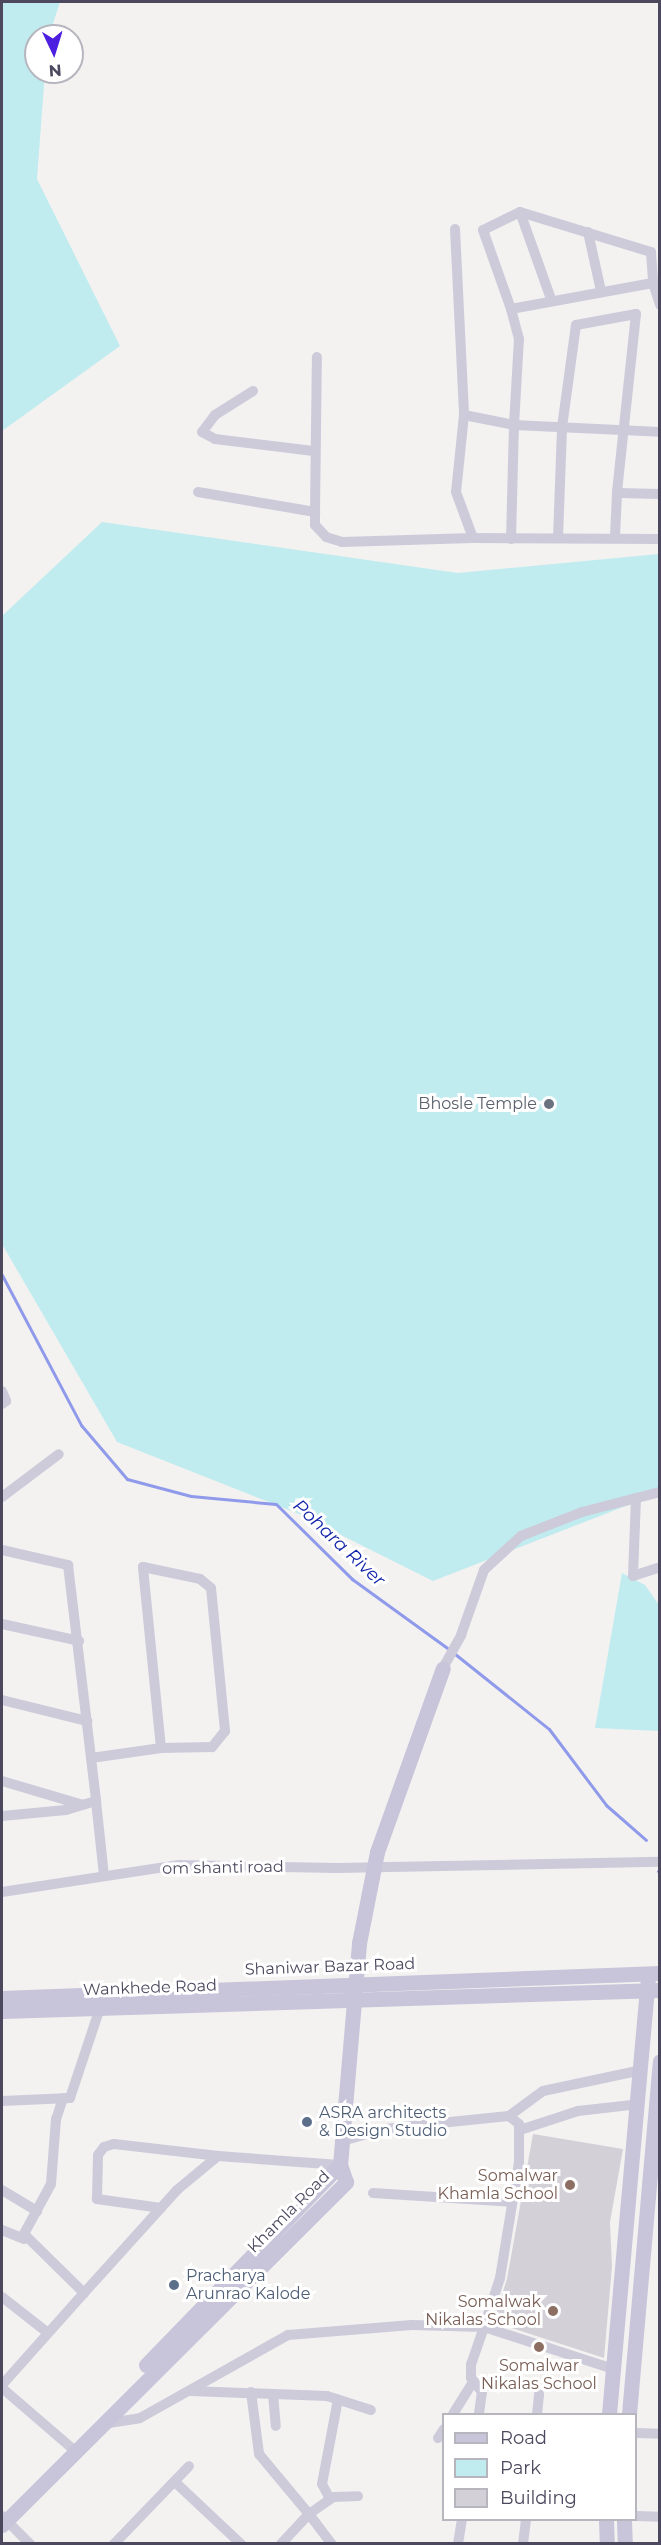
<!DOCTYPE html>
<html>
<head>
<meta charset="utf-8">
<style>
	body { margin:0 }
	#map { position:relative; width:661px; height:2545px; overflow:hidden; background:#f3f2f1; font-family:Montserrat,sans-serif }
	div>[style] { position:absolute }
	.green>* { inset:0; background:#c1ecef }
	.stream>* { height:3px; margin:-1.5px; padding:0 1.5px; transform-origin:1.5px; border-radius:1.5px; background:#909aea }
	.building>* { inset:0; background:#d3d0d8 }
	.street>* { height:10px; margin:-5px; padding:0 5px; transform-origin:5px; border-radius:5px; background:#cdcbda }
	.secondary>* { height:15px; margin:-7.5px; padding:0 7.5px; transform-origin:7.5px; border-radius:7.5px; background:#c8c4d9 }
	.dots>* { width:16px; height:16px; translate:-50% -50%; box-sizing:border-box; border:3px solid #fff; border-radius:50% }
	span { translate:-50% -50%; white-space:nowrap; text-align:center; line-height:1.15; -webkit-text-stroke:6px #fff; paint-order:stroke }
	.worship-label { font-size:16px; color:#5b616d }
	.right { translate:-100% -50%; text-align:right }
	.street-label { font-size:16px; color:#4c495e }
	.service-label { font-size:16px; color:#4e5e75 }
	.left { translate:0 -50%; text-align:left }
	.education-label { font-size:16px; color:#785e54 }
	.water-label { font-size:18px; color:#1022aa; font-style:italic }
	.frame { position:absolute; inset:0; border:3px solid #4c495e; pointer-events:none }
	.legend { position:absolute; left:442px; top:2413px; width:195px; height:108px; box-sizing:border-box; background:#fff; border:2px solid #b7b6bf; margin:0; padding:8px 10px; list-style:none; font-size:18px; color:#4c495e }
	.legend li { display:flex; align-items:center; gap:12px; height:30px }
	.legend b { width:30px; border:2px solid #b7b6bf }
	.north { position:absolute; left:24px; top:24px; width:60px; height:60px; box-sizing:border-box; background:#fff; border:2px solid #b7b6bf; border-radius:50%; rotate:176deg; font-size:16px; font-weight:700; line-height:24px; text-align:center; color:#4c495e }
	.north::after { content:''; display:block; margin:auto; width:21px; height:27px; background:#4c1ee0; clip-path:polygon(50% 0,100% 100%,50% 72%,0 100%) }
</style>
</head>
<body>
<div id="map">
	<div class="green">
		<div style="clip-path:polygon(2px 2px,60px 2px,49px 36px,36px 36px,36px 72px,45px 72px,37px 179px,120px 346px,2px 431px)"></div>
		<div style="clip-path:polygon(102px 522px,458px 573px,659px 554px,659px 1493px,433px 1581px,299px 1514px,117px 1442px,2px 1244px,2px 616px)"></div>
		<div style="clip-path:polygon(622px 1573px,645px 1585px,659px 1605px,659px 1731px,595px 1728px)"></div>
	</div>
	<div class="stream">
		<div style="left:2px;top:1275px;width:170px;rotate:62.2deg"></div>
		<div style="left:81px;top:1425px;width:71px;rotate:49.6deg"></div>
		<div style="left:127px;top:1479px;width:66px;rotate:14.9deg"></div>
		<div style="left:191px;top:1496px;width:85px;rotate:5.4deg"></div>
		<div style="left:276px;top:1504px;width:107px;rotate:44.6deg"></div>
		<div style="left:352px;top:1579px;width:121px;rotate:35.9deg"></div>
		<div style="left:455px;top:1654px;width:120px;rotate:38.6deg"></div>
		<div style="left:549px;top:1729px;width:95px;rotate:53.1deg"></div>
		<div style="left:606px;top:1805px;width:53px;rotate:41.2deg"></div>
		<div style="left:658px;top:1871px;width:3px;rotate:45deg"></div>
	</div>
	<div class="building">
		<div style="clip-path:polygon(533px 2134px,623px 2149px,610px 2222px,612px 2267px,604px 2358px,493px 2322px,507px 2279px)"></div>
	</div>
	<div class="street">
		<div style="left:520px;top:212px;width:137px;rotate:17deg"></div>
		<div style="left:651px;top:252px;width:31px;rotate:86deg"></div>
		<div style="left:455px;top:229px;width:186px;rotate:87.2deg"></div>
		<div style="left:464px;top:415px;width:51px;rotate:11.3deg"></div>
		<div style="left:514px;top:425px;width:86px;rotate:-86.7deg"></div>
		<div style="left:519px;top:339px;width:31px;rotate:-105deg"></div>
		<div style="left:588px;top:232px;width:60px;rotate:77.6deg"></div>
		<div style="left:551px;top:299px;width:92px;rotate:-109.6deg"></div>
		<div style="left:520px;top:212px;width:41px;rotate:154.1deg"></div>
		<div style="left:483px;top:230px;width:84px;rotate:70.5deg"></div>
		<div style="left:511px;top:309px;width:144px;rotate:-10.4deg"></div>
		<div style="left:653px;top:283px;width:23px;rotate:72deg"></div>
		<div style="left:253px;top:391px;width:45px;rotate:147.7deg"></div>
		<div style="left:215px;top:415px;width:21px;rotate:127deg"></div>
		<div style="left:202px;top:432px;width:15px;rotate:28deg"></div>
		<div style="left:215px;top:439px;width:99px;rotate:7deg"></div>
		<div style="left:464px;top:415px;width:77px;rotate:95.9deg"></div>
		<div style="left:456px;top:492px;width:49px;rotate:69.7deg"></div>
		<div style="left:473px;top:538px;width:187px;rotate:0.3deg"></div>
		<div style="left:198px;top:492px;width:119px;rotate:9.7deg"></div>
		<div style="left:315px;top:512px;width:155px;rotate:-89.3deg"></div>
		<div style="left:315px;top:512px;width:13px;rotate:90deg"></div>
		<div style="left:315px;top:525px;width:16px;rotate:47deg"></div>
		<div style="left:326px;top:537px;width:17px;rotate:17deg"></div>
		<div style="left:342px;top:542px;width:131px;rotate:-1.7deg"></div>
		<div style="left:615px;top:537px;width:44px;rotate:-87.4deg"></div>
		<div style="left:617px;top:493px;width:43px;rotate:1.3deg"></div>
		<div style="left:558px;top:538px;width:111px;rotate:-87.9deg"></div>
		<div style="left:562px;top:427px;width:103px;rotate:-82.2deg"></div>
		<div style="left:576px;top:325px;width:61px;rotate:-10.4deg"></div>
		<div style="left:636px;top:314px;width:180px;rotate:96.1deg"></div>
		<div style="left:511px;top:539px;width:114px;rotate:-88.5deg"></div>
		<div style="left:514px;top:425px;width:146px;rotate:2.7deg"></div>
		<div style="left:2px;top:1391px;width:11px;rotate:68deg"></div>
		<div style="left:6px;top:1401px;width:5px;rotate:143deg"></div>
		<div style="left:2px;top:1497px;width:71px;rotate:-37deg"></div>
		<div style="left:636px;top:1498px;width:78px;rotate:92.2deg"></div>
		<div style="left:633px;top:1576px;width:28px;rotate:-18deg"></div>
		<div style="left:2px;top:1550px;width:68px;rotate:12.8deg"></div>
		<div style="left:68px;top:1565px;width:238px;rotate:83.2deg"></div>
		<div style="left:2px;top:1624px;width:79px;rotate:12.4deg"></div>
		<div style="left:443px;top:1668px;width:38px;rotate:-61deg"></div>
		<div style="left:461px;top:1635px;width:69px;rotate:-70.5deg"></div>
		<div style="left:484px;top:1570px;width:50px;rotate:-42.6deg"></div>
		<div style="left:521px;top:1536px;width:66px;rotate:-21.5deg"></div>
		<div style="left:582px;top:1512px;width:81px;rotate:-14.4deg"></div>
		<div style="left:2px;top:1700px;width:88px;rotate:13.9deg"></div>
		<div style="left:91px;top:1758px;width:71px;rotate:-8.1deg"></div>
		<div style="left:161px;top:1748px;width:182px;rotate:-95.7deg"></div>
		<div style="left:143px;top:1567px;width:58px;rotate:11.9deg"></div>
		<div style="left:200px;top:1579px;width:14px;rotate:39deg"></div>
		<div style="left:211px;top:1588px;width:144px;rotate:84.4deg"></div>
		<div style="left:225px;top:1731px;width:21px;rotate:129deg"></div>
		<div style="left:212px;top:1747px;width:51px;rotate:178.9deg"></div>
		<div style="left:2px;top:1781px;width:84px;rotate:16.5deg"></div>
		<div style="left:2px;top:1816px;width:64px;rotate:-5.4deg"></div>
		<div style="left:66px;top:1810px;width:31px;rotate:-17deg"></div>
		<div style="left:96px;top:1801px;width:75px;rotate:83.9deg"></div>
		<div style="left:2px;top:1892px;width:179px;rotate:-8.7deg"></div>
		<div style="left:179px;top:1865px;width:158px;rotate:1.1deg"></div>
		<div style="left:337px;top:1868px;width:323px;rotate:-1.1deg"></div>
		<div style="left:63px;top:2098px;width:22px;rotate:108deg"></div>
		<div style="left:56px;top:2119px;width:65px;rotate:94.4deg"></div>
		<div style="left:51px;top:2184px;width:57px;rotate:118.4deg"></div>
		<div style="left:24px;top:2234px;width:84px;rotate:44.5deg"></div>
		<div style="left:84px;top:2293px;width:139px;rotate:-47.9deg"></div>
		<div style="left:177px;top:2190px;width:53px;rotate:-39.7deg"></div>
		<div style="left:218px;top:2156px;width:122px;rotate:4.2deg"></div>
		<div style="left:2px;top:2101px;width:68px;rotate:-2.5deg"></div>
		<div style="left:70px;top:2098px;width:95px;rotate:-71.6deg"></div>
		<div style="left:509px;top:2116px;width:42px;rotate:-36.3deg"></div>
		<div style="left:543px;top:2091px;width:101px;rotate:-12deg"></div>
		<div style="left:520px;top:2130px;width:61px;rotate:-18.1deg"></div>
		<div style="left:578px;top:2111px;width:61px;rotate:-6.5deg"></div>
		<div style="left:342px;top:2141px;width:45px;rotate:-15.6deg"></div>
		<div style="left:385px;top:2129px;width:65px;rotate:-6.1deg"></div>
		<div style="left:450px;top:2122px;width:59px;rotate:-5.8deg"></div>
		<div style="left:509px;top:2116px;width:13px;rotate:39deg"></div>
		<div style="left:519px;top:2124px;width:38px;rotate:90deg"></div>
		<div style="left:519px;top:2162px;width:118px;rotate:99.3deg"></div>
		<div style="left:500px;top:2278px;width:52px;rotate:108.1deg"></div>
		<div style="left:484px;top:2327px;width:136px;rotate:18deg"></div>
		<div style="left:2px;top:2190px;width:41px;rotate:31deg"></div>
		<div style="left:373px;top:2193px;width:139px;rotate:3.7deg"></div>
		<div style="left:161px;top:2208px;width:65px;rotate:-172deg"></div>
		<div style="left:97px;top:2199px;width:44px;rotate:-88.7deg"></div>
		<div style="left:98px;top:2155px;width:10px;rotate:-53deg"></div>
		<div style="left:104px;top:2147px;width:10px;rotate:-17deg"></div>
		<div style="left:114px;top:2144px;width:105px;rotate:6.6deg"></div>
		<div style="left:2px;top:2230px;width:24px;rotate:22deg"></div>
		<div style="left:2px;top:2297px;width:58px;rotate:38deg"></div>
		<div style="left:2px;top:2385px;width:123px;rotate:-48.3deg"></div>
		<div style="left:2px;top:2388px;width:95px;rotate:40.7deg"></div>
		<div style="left:191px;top:2391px;width:136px;rotate:2.1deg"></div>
		<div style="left:327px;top:2396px;width:46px;rotate:17.7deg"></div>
		<div style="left:251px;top:2392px;width:63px;rotate:82.6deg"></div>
		<div style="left:259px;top:2454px;width:78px;rotate:50.2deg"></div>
		<div style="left:309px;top:2514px;width:29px;rotate:-35deg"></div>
		<div style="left:333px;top:2497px;width:25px;rotate:-2deg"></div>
		<div style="left:273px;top:2394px;width:32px;rotate:85deg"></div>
		<div style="left:453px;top:2414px;width:39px;rotate:-58deg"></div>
		<div style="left:537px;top:2414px;width:20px;rotate:-84deg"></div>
		<div style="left:103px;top:2424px;width:37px;rotate:-9deg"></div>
		<div style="left:140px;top:2418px;width:170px;rotate:-29.3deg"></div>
		<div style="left:288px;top:2335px;width:124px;rotate:-4.6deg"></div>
		<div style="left:412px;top:2325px;width:72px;rotate:1.6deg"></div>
		<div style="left:484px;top:2327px;width:39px;rotate:109deg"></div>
		<div style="left:471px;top:2364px;width:14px;rotate:90deg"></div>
		<div style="left:471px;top:2378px;width:18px;rotate:52deg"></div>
		<div style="left:482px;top:2392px;width:22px;rotate:98deg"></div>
		<div style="left:636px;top:2433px;width:24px;rotate:2deg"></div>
		<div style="left:438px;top:2438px;width:11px;rotate:-56deg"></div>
		<div style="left:175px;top:2482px;width:91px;rotate:43.2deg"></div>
		<div style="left:330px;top:2499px;width:17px;rotate:-118deg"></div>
		<div style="left:322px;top:2484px;width:86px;rotate:-79.3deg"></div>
		<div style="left:2px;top:2516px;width:40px;rotate:45deg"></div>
		<div style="left:636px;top:2516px;width:24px;rotate:2deg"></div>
		<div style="left:114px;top:2544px;width:108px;rotate:-46.1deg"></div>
		<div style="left:281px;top:2544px;width:41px;rotate:-47deg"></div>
		<div style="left:309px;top:2514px;width:38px;rotate:53deg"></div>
		<div style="left:458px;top:2544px;width:24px;rotate:-81deg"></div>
		<div style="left:523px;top:2544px;width:24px;rotate:-83deg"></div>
	</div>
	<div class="secondary">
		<div style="left:2px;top:1998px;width:658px;rotate:-2.18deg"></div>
		<div style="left:2px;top:2011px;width:658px;rotate:-1.83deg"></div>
		<div style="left:146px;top:2365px;width:279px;rotate:-45.9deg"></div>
		<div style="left:609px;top:2414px;width:435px;rotate:-84.9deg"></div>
		<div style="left:629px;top:2414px;width:354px;rotate:-85deg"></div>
		<div style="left:606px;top:2520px;width:24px;rotate:88deg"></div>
		<div style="left:624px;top:2520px;width:24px;rotate:88deg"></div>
		<div style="left:2px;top:2525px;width:486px;rotate:-44.9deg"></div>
		<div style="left:346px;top:2182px;width:18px;rotate:-109deg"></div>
		<div style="left:340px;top:2165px;width:223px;rotate:-85.1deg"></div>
		<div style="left:359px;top:1943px;width:93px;rotate:-78.8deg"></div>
		<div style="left:377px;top:1852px;width:195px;rotate:-70.3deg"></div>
	</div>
	<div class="dots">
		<div style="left:549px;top:1104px;background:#6b7280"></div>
		<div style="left:307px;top:2122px;background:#5c6f8a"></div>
		<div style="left:570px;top:2185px;background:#8d6e63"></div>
		<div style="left:174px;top:2285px;background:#5c6f8a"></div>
		<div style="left:553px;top:2311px;background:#8d6e63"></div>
		<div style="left:539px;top:2347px;background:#8d6e63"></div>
	</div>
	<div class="worship-label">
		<span class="right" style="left:537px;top:1104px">Bhosle Temple</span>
	</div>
	<div class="street-label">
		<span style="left:223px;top:1868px;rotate:-1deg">om shanti road</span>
		<span style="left:330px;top:1967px;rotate:-2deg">Shaniwar Bazar Road</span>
		<span style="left:150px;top:1988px;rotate:-2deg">Wankhede Road</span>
		<span style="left:289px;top:2212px;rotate:-45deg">Khamla Road</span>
	</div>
	<div class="service-label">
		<span class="left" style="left:319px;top:2122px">ASRA architects<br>&amp; Design Studio</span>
		<span class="left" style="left:186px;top:2285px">Pracharya<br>Arunrao Kalode</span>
	</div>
	<div class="education-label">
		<span class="right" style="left:558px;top:2185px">Somalwar<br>Khamla School</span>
		<span class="right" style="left:541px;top:2311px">Somalwak<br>Nikalas School</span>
		<span style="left:539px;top:2375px">Somalwar<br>Nikalas School</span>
	</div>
	<div class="water-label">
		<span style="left:339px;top:1543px;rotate:43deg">Pohara River</span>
	</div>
	<div class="frame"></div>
	<ul class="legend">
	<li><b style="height:8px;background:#c8c4d9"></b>Road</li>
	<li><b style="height:16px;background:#c1ecef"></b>Park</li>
	<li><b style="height:16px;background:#d3d0d8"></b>Building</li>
	</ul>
	<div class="north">N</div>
</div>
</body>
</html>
